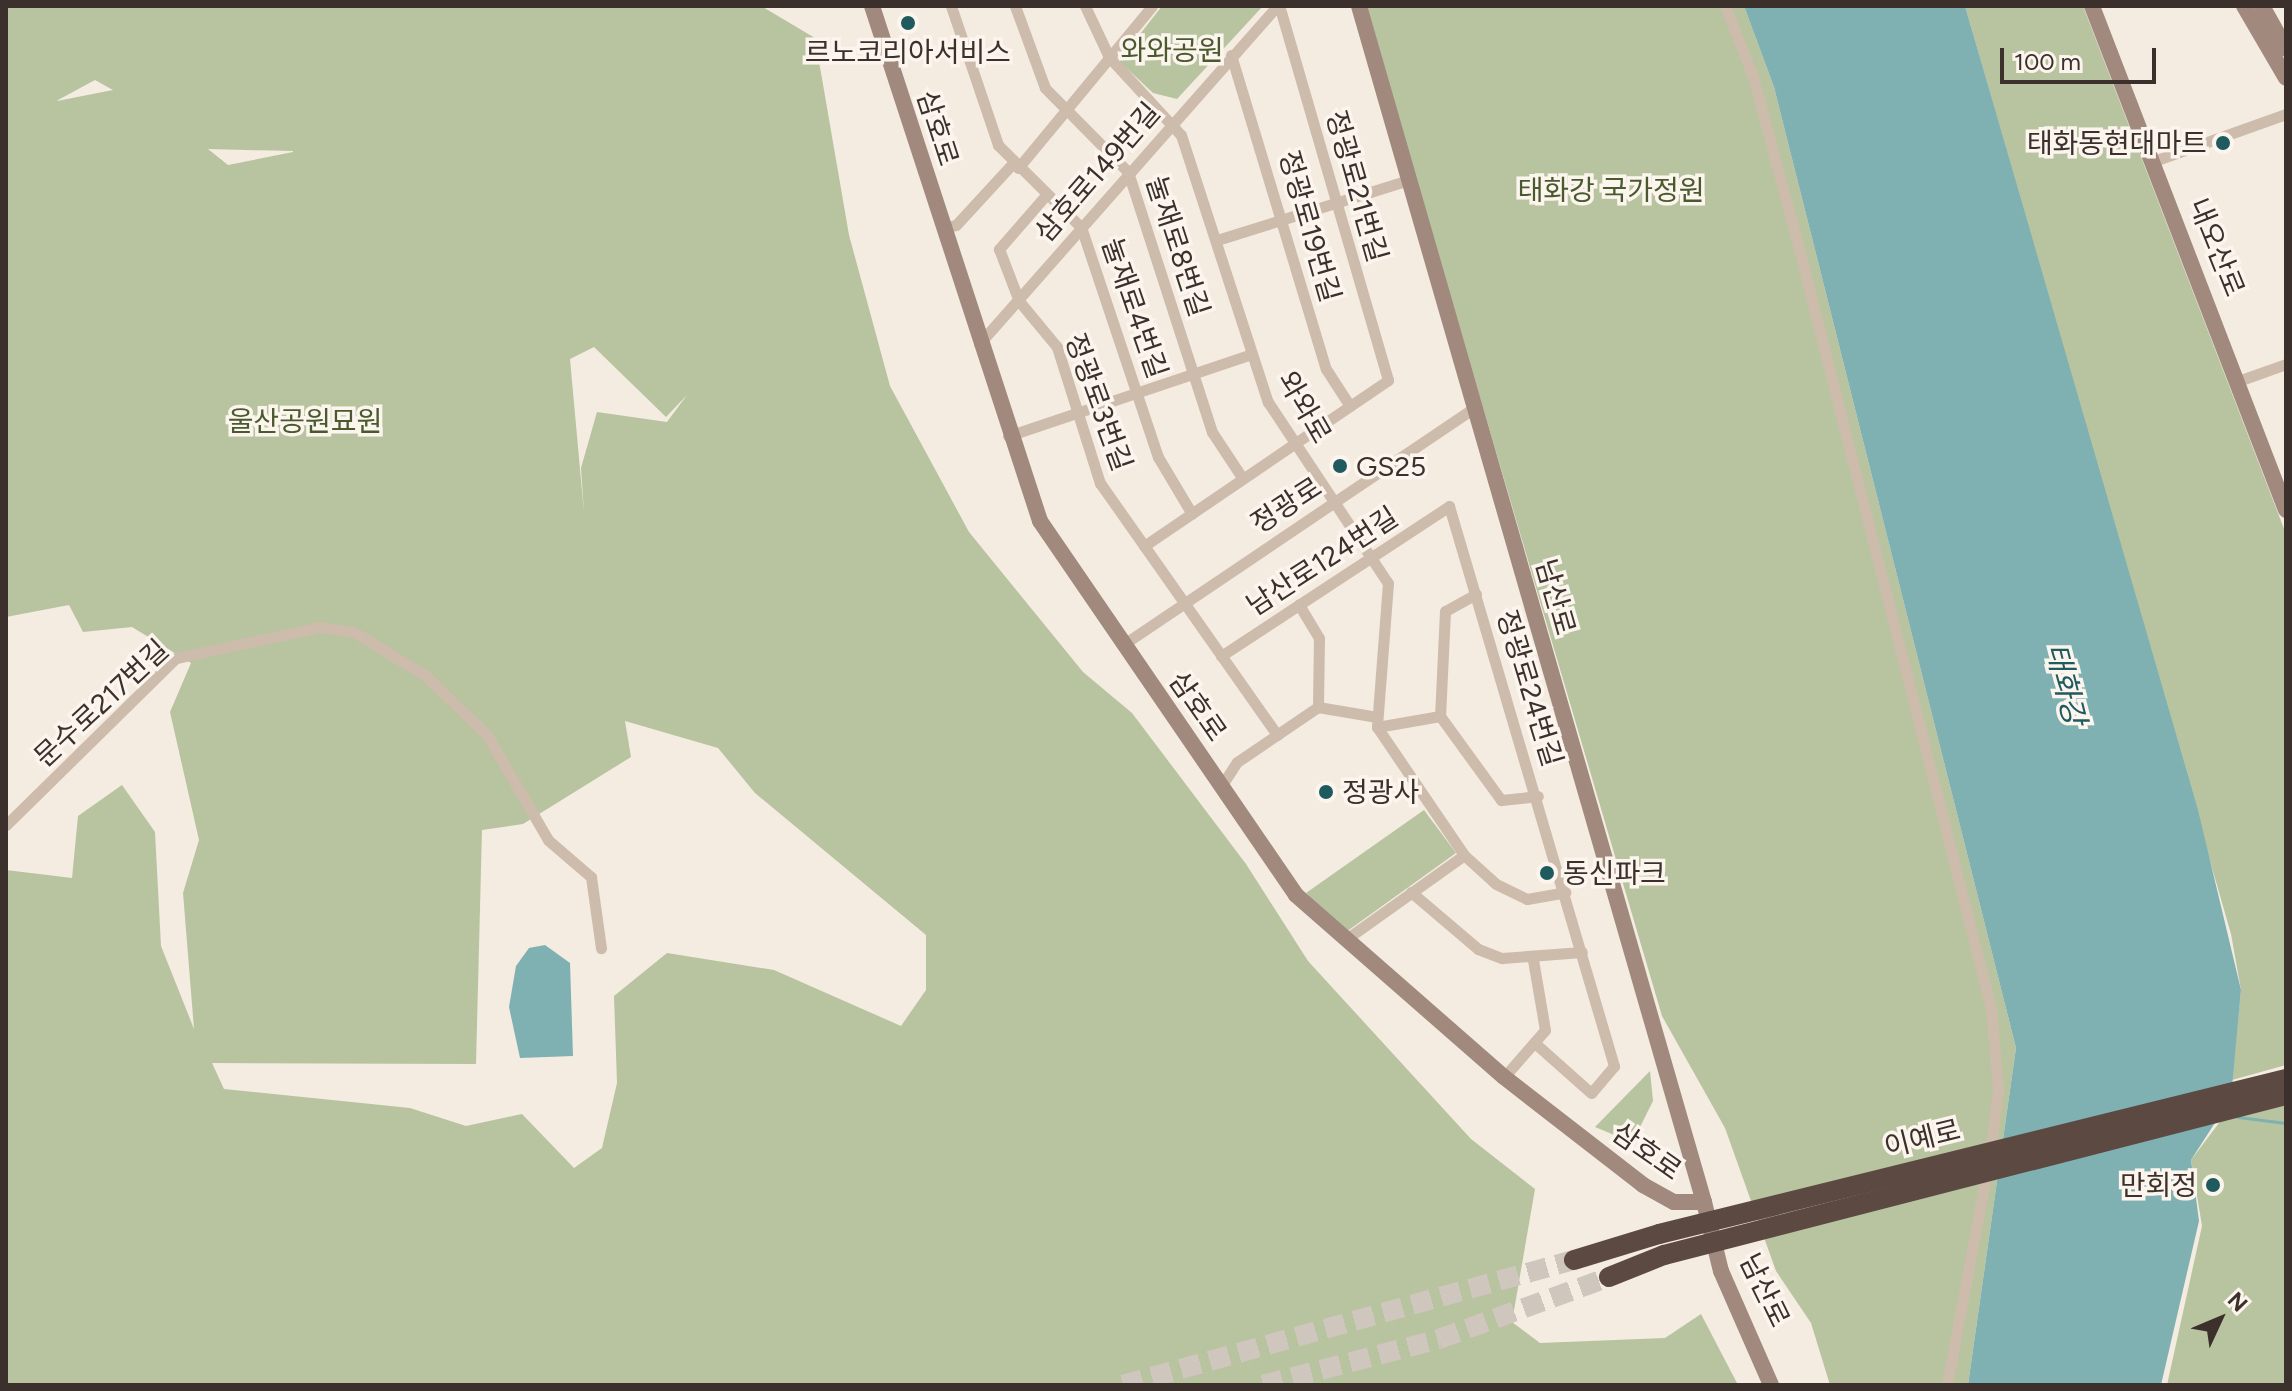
<!DOCTYPE html>
<html>
<head>
<meta charset="utf-8">
<style>
	body { margin:0 }
	#map { position:relative; width:2292px; height:1391px; overflow:hidden; background:#f4ebe1; font-family:Figtree,"Noto Sans KR",sans-serif }
	div>[style] { position:absolute }
	.green>* { inset:0; background:#b8c4a0 }
	.water>* { inset:0; background:#7fb0b2 }
	.stream>* { height:3px; margin:-1.5px; padding:0 1.5px; transform-origin:1.5px; border-radius:1.5px; background:#7fb0b2 }
	.highway-tunnel>* { height:20px; margin-top:-10px; transform-origin:0; background:repeating-linear-gradient(90deg,#cfc6bd 0 20px,transparent 0 30px) }
	.street>* { height:11px; margin:-5.5px; padding:0 5.5px; transform-origin:5.5px; border-radius:5.5px; background:#cdbbac }
	.secondary>* { height:16px; margin:-8px; padding:0 8px; transform-origin:8px; border-radius:8px; background:#a18a7d }
	.highway>* { height:20px; margin:-10px; padding:0 10px; transform-origin:10px; border-radius:10px; background:#5c4a42 }
	.highway-bridge>* { height:20px; margin:-10px; padding:0 10px; transform-origin:10px; border-radius:10px; background:#5c4a42 }
	.dots>* { width:22px; height:22px; translate:-50% -50%; box-sizing:border-box; border:4px solid #fbf5ee; border-radius:50% }
	span { translate:-50% -50%; white-space:nowrap; text-align:center; line-height:1.15; -webkit-text-stroke:7px #fbf5ee; paint-order:stroke }
	.park-label { font-size:28px; color:#4a5a2e }
	.poi-label { font-size:28px; color:#3b302b }
	.right { translate:-100% -50%; text-align:right }
	.left { translate:0 -50%; text-align:left }
	.street-label { font-size:28px; color:#3b302b }
	.water-label { font-size:30px; color:#1f5a5e; font-style:italic }
	.frame { position:absolute; inset:0; border:8px solid #3b302b; pointer-events:none }
	.north { position:absolute; left:2180px; top:1279px; width:80px; height:80px; -webkit-text-stroke:6px #fbf5ee; paint-order:stroke; rotate:46deg; font-size:22px; font-weight:700; line-height:32px; text-align:center; color:#3b302b }
	.north::after { content:''; display:block; margin:auto; width:28px; height:36px; background:#3b302b; clip-path:polygon(50% 0,100% 100%,50% 72%,0 100%) }
	.scale { position:absolute; left:2000px; top:48px; width:156px; height:36px; box-sizing:border-box; border:4px solid #3b302b; border-top:0; padding-left:10px; font-size:24px; line-height:28px; white-space:nowrap; color:#3b302b; -webkit-text-stroke:6px #fbf5ee; paint-order:stroke }
</style>
</head>
<body>
<div id="map">
	<div class="green">
		<div style="clip-path:polygon(evenodd,6px 6px,761px 6px,815px 38px,849px 235px,890px 386px,969px 532px,1083px 672px,1132px 713px,1246px 864px,1308px 961px,1471px 1139px,1535px 1189px,1512px 1322px,1540px 1343px,1665px 1338px,1701px 1314px,1738px 1385px,6px 1385px,6px 870px,72px 878px,78px 816px,122px 785px,155px 832px,161px 946px,194px 1029px,183px 893px,199px 840px,170px 712px,191px 663px,132px 627px,83px 632px,69px 605px,6px 617px,6px 6px,95px 80px,113px 90px,57px 101px,58px 100px,95px 80px,6px 6px,208px 149px,293px 151px,293px 152px,228px 165px,208px 149px,6px 6px,594px 347px,666px 417px,687px 395px,667px 422px,597px 412px,581px 468px,584px 513px,570px 359px,594px 347px,6px 6px,625px 721px,718px 748px,755px 793px,926px 935px,926px 990px,901px 1026px,774px 970px,667px 953px,614px 996px,617px 1083px,602px 1148px,574px 1168px,522px 1114px,466px 1126px,410px 1108px,224px 1089px,212px 1063px,476px 1064px,482px 830px,523px 824px,631px 757px,625px 721px)"></div>
		<div style="clip-path:polygon(1162px 6px,1263px 6px,1177px 99px,1153px 93px,1119px 61px)"></div>
		<div style="clip-path:polygon(1365px 6px,1744px 6px,1774px 87px,2016px 1048px,1968px 1385px,1830px 1385px,1811px 1323px,1776px 1271px,1725px 1128px,1662px 1016px)"></div>
		<div style="clip-path:polygon(1965px 6px,2083px 6px,2286px 534px,2286px 1065px,2232px 1080px,2241px 990px,2231px 934px)"></div>
		<div style="clip-path:polygon(1424px 810px,1456px 853px,1346px 932px,1306px 893px)"></div>
		<div style="clip-path:polygon(1650px 1071px,1653px 1101px,1638px 1131px,1624px 1139px,1595px 1127px)"></div>
		<div style="clip-path:polygon(2286px 1095px,2286px 1385px,2167px 1385px,2202px 1226px,2191px 1160px,2231px 1107px)"></div>
	</div>
	<div class="water">
		<div style="clip-path:polygon(1744px 6px,1965px 6px,2198px 810px,2241px 990px,2231px 1098px,2191px 1160px,2199px 1221px,2161px 1385px,1968px 1385px,2016px 1048px,1774px 87px)"></div>
		<div style="clip-path:polygon(545px 945px,570px 963px,573px 1056px,520px 1058px,509px 1007px,516px 966px,529px 948px)"></div>
	</div>
	<div class="stream">
		<div style="left:2238px;top:1117px;width:48px;rotate:7.1deg"></div>
	</div>
	<div class="highway-tunnel">
		<div style="left:1123px;top:1385px;width:468px;rotate:-15.5deg"></div>
		<div style="left:1263px;top:1385px;width:182px;rotate:-14.6deg"></div>
		<div style="left:1439px;top:1339px;width:181px;rotate:-20deg"></div>
	</div>
	<div class="street">
		<div style="left:951px;top:6px;width:147px;rotate:71.3deg"></div>
		<div style="left:998px;top:145px;width:117px;rotate:44.7deg"></div>
		<div style="left:1081px;top:227px;width:243px;rotate:71.5deg"></div>
		<div style="left:1158px;top:457px;width:66px;rotate:59.2deg"></div>
		<div style="left:1015px;top:6px;width:87px;rotate:69.9deg"></div>
		<div style="left:1045px;top:88px;width:118px;rotate:45.3deg"></div>
		<div style="left:1128px;top:172px;width:273px;rotate:72.1deg"></div>
		<div style="left:1212px;top:432px;width:56px;rotate:56.6deg"></div>
		<div style="left:1085px;top:6px;width:56px;rotate:64.8deg"></div>
		<div style="left:1109px;top:57px;width:106px;rotate:47.3deg"></div>
		<div style="left:1181px;top:135px;width:281px;rotate:72deg"></div>
		<div style="left:1268px;top:402px;width:217px;rotate:56.5deg"></div>
		<div style="left:1388px;top:583px;width:144px;rotate:94.4deg"></div>
		<div style="left:1377px;top:727px;width:155px;rotate:55.8deg"></div>
		<div style="left:1464px;top:855px;width:43px;rotate:42.2deg"></div>
		<div style="left:1496px;top:884px;width:34px;rotate:26deg"></div>
		<div style="left:1527px;top:899px;width:39px;rotate:-10deg"></div>
		<div style="left:1725px;top:6px;width:76px;rotate:68.5deg"></div>
		<div style="left:1753px;top:77px;width:166px;rotate:75deg"></div>
		<div style="left:1796px;top:237px;width:796px;rotate:75.82deg"></div>
		<div style="left:1991px;top:1009px;width:80px;rotate:85deg"></div>
		<div style="left:1998px;top:1089px;width:64px;rotate:97.1deg"></div>
		<div style="left:1231px;top:55px;width:328px;rotate:73.2deg"></div>
		<div style="left:1326px;top:369px;width:44px;rotate:57deg"></div>
		<div style="left:2154px;top:161px;width:140px;rotate:-19.6deg"></div>
		<div style="left:1018px;top:168px;width:210px;rotate:-50.4deg"></div>
		<div style="left:1046px;top:195px;width:72px;rotate:131deg"></div>
		<div style="left:999px;top:249px;width:56px;rotate:69deg"></div>
		<div style="left:1019px;top:301px;width:60px;rotate:50.4deg"></div>
		<div style="left:1057px;top:347px;width:143px;rotate:72.5deg"></div>
		<div style="left:1100px;top:483px;width:308px;rotate:54.9deg"></div>
		<div style="left:942px;top:228px;width:14px;rotate:-12deg"></div>
		<div style="left:956px;top:225px;width:84px;rotate:-47.4deg"></div>
		<div style="left:1217px;top:240px;width:200px;rotate:-17.4deg"></div>
		<div style="left:979px;top:344px;width:451px;rotate:-48.6deg"></div>
		<div style="left:2241px;top:380px;width:48px;rotate:-19.6deg"></div>
		<div style="left:1008px;top:436px;width:256px;rotate:-18.6deg"></div>
		<div style="left:1144px;top:546px;width:295px;rotate:-34.2deg"></div>
		<div style="left:1388px;top:380px;width:390px;rotate:-106.2deg"></div>
		<div style="left:1476px;top:594px;width:35px;rotate:151deg"></div>
		<div style="left:1445px;top:611px;width:105px;rotate:92.7deg"></div>
		<div style="left:1440px;top:716px;width:104px;rotate:54deg"></div>
		<div style="left:1501px;top:800px;width:37px;rotate:-6deg"></div>
		<div style="left:1124px;top:644px;width:424px;rotate:-34deg"></div>
		<div style="left:1221px;top:656px;width:273px;rotate:-33.3deg"></div>
		<div style="left:1449px;top:506px;width:584px;rotate:73.58deg"></div>
		<div style="left:1614px;top:1066px;width:35px;rotate:130deg"></div>
		<div style="left:1591px;top:1093px;width:74px;rotate:-138.3deg"></div>
		<div style="left:1318px;top:707px;width:60px;rotate:9.6deg"></div>
		<div style="left:1377px;top:727px;width:64px;rotate:-9.9deg"></div>
		<div style="left:1222px;top:785px;width:27px;rotate:-57deg"></div>
		<div style="left:1237px;top:762px;width:98px;rotate:-34.2deg"></div>
		<div style="left:1318px;top:707px;width:69px;rotate:-89.2deg"></div>
		<div style="left:1319px;top:638px;width:39px;rotate:-121deg"></div>
		<div style="left:6px;top:825px;width:238px;rotate:-44.5deg"></div>
		<div style="left:176px;top:658px;width:148px;rotate:-12.1deg"></div>
		<div style="left:321px;top:627px;width:33px;rotate:9deg"></div>
		<div style="left:354px;top:632px;width:84px;rotate:31.4deg"></div>
		<div style="left:426px;top:676px;width:85px;rotate:44deg"></div>
		<div style="left:487px;top:735px;width:121px;rotate:59.8deg"></div>
		<div style="left:548px;top:840px;width:57px;rotate:40.7deg"></div>
		<div style="left:591px;top:877px;width:72px;rotate:82deg"></div>
		<div style="left:1411px;top:892px;width:88px;rotate:40.4deg"></div>
		<div style="left:1478px;top:949px;width:26px;rotate:21deg"></div>
		<div style="left:1502px;top:958px;width:80px;rotate:-4.3deg"></div>
		<div style="left:1345px;top:940px;width:146px;rotate:-35.5deg"></div>
		<div style="left:1504px;top:1077px;width:62px;rotate:-48.9deg"></div>
		<div style="left:1545px;top:1030px;width:71px;rotate:-99.7deg"></div>
		<div style="left:1947px;top:1385px;width:219px;rotate:-79.5deg"></div>
	</div>
	<div class="secondary">
		<div style="left:872px;top:6px;width:542px;rotate:71.93deg"></div>
		<div style="left:1040px;top:521px;width:453px;rotate:55.6deg"></div>
		<div style="left:1296px;top:895px;width:276px;rotate:41.2deg"></div>
		<div style="left:1504px;top:1077px;width:176px;rotate:37.8deg"></div>
		<div style="left:1643px;top:1185px;width:35px;rotate:29deg"></div>
		<div style="left:1674px;top:1202px;width:30px"></div>
		<div style="left:1704px;top:1202px;width:71px;rotate:76.2deg"></div>
		<div style="left:1721px;top:1271px;width:124px;rotate:66.3deg"></div>
		<div style="left:1359px;top:6px;width:1245px;rotate:73.91deg"></div>
		<div style="left:2092px;top:6px;width:540px;rotate:68.95deg"></div>
		<div style="left:2244px;top:6px;width:83px;rotate:59.7deg"></div>
		<div style="left:2262px;top:6px;width:49px;rotate:60.8deg"></div>
	</div>
	<div class="highway">
		<div style="left:1574px;top:1260px;width:89px;rotate:-17deg"></div>
		<div style="left:1609px;top:1277px;width:59px;rotate:-21.8deg"></div>
	</div>
	<div class="highway-bridge">
		<div style="left:1659px;top:1234px;width:646px;rotate:-13.89deg"></div>
		<div style="left:1664px;top:1255px;width:642px;rotate:-14.43deg"></div>
	</div>
	<div class="dots">
		<div style="left:908px;top:23px;background:#1f5a5e"></div>
		<div style="left:2223px;top:143px;background:#1f5a5e"></div>
		<div style="left:1340px;top:466px;background:#1f5a5e"></div>
		<div style="left:1326px;top:792px;background:#1f5a5e"></div>
		<div style="left:1547px;top:873px;background:#1f5a5e"></div>
		<div style="left:2213px;top:1185px;background:#1f5a5e"></div>
	</div>
	<div class="park-label">
		<span style="left:1172px;top:50px">와와공원</span>
		<span style="left:1611px;top:190px">태화강 국가정원</span>
		<span style="left:305px;top:421px">울산공원묘원</span>
	</div>
	<div class="poi-label">
		<span style="left:908px;top:52px">르노코리아서비스</span>
		<span class="right" style="left:2207px;top:143px">태화동현대마트</span>
		<span class="left" style="left:1356px;top:466px">GS25</span>
		<span class="left" style="left:1342px;top:792px">정광사</span>
		<span class="left" style="left:1563px;top:873px">동신파크</span>
		<span class="right" style="left:2197px;top:1185px">만회정</span>
	</div>
	<div class="street-label">
		<span style="left:938px;top:128px;rotate:72deg">삼호로</span>
		<span style="left:1097px;top:172px;rotate:-49deg">삼호로149번길</span>
		<span style="left:1357px;top:186px;rotate:74deg">정광로21번길</span>
		<span style="left:1310px;top:226px;rotate:74deg">정광로19번길</span>
		<span style="left:1178px;top:246px;rotate:72deg">눌재로8번길</span>
		<span style="left:2217px;top:247px;rotate:68deg">내오산로</span>
		<span style="left:1135px;top:308px;rotate:71deg">눌재로4번길</span>
		<span style="left:1099px;top:402px;rotate:70deg">정광로3번길</span>
		<span style="left:1305px;top:407px;rotate:60deg">와와로</span>
		<span style="left:1286px;top:505px;rotate:-33deg">정광로</span>
		<span style="left:1322px;top:561px;rotate:-33deg">남산로124번길</span>
		<span style="left:1556px;top:597px;rotate:74deg">남산로</span>
		<span style="left:1530px;top:688px;rotate:73deg">정광로24번길</span>
		<span style="left:101px;top:703px;rotate:-43deg">문수로217번길</span>
		<span style="left:1198px;top:706px;rotate:55deg">삼호로</span>
		<span style="left:1922px;top:1138px;rotate:-14deg">이예로</span>
		<span style="left:1647px;top:1151px;rotate:35deg">삼호로</span>
		<span style="left:1765px;top:1290px;rotate:64deg">남산로</span>
	</div>
	<div class="water-label">
		<span style="left:2065px;top:684px;rotate:76deg">태화강</span>
	</div>
	<div class="frame"></div>
	<div class="north">N</div>
	<div class="scale">100 m</div>
</div>
</body>
</html>
